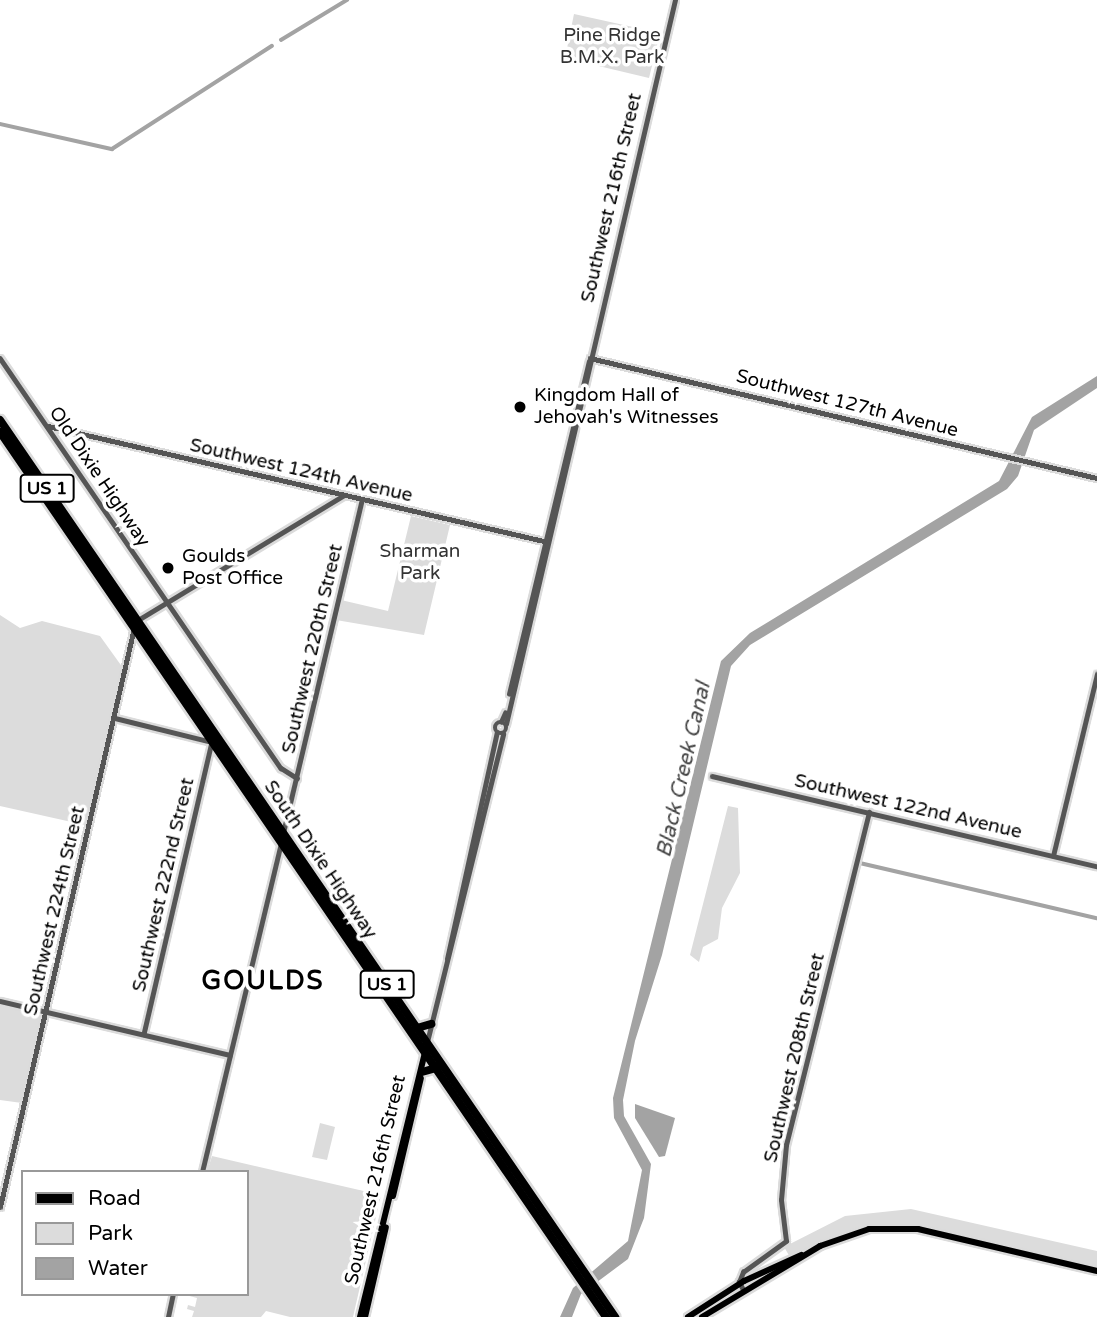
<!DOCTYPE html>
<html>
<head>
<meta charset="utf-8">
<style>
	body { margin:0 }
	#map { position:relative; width:1097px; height:1317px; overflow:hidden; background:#fff; font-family:"Varela Round",sans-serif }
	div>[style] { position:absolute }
	.green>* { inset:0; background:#dcdcdc }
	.water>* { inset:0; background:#a3a3a3 }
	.canal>* { height:3.5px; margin:-1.75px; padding:0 1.75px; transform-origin:1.75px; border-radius:1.75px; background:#a3a3a3 }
	.roads { filter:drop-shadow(2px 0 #dbdbdb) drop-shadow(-2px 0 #dbdbdb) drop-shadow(0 2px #dbdbdb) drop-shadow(0 -2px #dbdbdb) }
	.minor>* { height:4.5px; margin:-2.25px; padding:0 2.25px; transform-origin:2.25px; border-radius:2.25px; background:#555 }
	.minor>.ring { margin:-2.25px; padding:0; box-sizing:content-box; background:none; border:4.5px solid #555; border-radius:50% }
	.major>* { height:6px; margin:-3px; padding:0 3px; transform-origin:3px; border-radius:3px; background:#000 }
	.highway>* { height:8px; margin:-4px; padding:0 4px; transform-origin:4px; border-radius:4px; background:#000 }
	.dots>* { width:19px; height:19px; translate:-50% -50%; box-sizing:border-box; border:4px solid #fff; border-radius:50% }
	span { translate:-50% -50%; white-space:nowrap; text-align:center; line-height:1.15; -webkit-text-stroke:7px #fff; paint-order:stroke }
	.shield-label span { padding:2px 5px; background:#fff; border:2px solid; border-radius:5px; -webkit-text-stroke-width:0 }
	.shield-label { font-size:18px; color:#000; font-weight:700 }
	.park-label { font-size:19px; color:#333 }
	.street-label { font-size:19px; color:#000 }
	.poi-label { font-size:19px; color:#000 }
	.left { translate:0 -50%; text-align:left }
	.water-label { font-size:21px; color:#444; font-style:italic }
	.district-label { font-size:26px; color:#000; font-weight:700; letter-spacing:2px }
	.legend { position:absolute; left:21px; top:1170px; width:228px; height:126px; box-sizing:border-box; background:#fff; border:2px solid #999; margin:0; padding:9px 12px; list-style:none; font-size:21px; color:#000 }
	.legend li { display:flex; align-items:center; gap:14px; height:35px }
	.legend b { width:35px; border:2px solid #999 }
</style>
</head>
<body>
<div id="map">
	<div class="green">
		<div style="clip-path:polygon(574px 14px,660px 33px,649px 78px,565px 58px)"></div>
		<div style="clip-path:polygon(411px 516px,450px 525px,424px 635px,336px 620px,341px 600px,388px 611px)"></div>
		<div style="clip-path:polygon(0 615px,20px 628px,42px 621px,100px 636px,123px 668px,85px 825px,0 806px)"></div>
		<div style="clip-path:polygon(728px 806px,738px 808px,740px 873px,722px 908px,718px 939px,703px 947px,699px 962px,690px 955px)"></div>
		<div style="clip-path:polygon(0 1003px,41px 1015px,22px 1103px,0 1100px)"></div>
		<div style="clip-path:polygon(320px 1123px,335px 1127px,327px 1160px,312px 1157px)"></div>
		<div style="clip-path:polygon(212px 1156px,381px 1195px,353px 1317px,290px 1317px,266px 1311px,261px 1317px,192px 1317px,194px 1311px,187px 1309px,188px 1305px,195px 1307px,197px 1298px,182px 1294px,247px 1294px,247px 1172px,207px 1172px)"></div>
		<div style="clip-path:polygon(911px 1209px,1097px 1251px,1097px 1268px,903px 1226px,848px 1232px,790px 1257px,784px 1247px,845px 1216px)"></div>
	</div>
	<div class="water">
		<div style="clip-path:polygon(1097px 376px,1097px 388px,1034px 430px,1018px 476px,1007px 489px,750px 645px,731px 666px,662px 955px,635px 1041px,623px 1100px,624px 1116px,651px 1164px,644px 1218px,628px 1259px,581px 1294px,572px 1317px,560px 1317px,573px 1288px,628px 1241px,642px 1170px,614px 1118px,613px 1098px,721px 661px,750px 633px,999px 481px,1032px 417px)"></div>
		<div style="clip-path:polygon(635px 1104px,675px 1118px,665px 1156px,659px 1157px,635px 1118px)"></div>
	</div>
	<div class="canal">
		<div style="left:281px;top:40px;width:77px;rotate:-31.2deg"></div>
		<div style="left:0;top:124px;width:115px;rotate:12.6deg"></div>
		<div style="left:112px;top:149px;width:190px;rotate:-32.8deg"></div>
		<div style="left:860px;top:863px;width:243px;rotate:13.1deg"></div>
	</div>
	<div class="roads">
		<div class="minor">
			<div style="left:0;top:358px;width:497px;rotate:55.6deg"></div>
			<div style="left:281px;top:768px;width:19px;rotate:32deg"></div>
			<div style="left:590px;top:358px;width:521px;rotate:13.32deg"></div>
			<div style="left:48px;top:426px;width:513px;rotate:13.06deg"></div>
			<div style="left:138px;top:620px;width:240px;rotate:-31.2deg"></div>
			<div style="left:509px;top:694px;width:342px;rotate:-76.5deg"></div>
			<div style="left:115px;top:718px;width:100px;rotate:13.9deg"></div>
			<div style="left:212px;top:742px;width:300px;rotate:103.1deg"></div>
			<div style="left:501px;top:722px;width:10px;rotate:-66deg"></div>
			<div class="ring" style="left:495px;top:722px;width:7.5px;height:7.5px"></div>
			<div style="left:506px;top:724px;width:743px;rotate:-76.86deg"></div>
			<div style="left:712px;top:776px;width:395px;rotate:13.2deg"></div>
			<div style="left:283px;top:833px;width:342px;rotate:-76.7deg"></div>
			<div style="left:1053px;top:856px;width:187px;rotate:-76.4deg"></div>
			<div style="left:447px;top:959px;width:232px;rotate:-77.6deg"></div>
			<div style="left:0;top:1001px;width:236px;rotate:13.2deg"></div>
			<div style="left:427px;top:1042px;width:317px;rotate:-76.1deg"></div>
			<div style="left:202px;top:1172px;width:339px;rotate:-76.5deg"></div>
			<div style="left:0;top:1207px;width:594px;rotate:-76.97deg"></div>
			<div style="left:743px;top:1290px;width:9px;rotate:-117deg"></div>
			<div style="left:739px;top:1282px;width:11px;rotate:-68deg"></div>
			<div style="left:743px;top:1272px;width:53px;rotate:-35.8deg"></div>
			<div style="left:786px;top:1241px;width:41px;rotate:-97deg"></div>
			<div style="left:781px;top:1200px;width:55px;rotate:-84.8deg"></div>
			<div style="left:786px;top:1145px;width:343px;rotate:-76deg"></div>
			<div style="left:168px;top:1317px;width:24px;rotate:-78deg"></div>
		</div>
		<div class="major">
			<div style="left:393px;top:1196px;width:121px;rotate:-76.7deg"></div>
			<div style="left:360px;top:1317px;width:277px;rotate:-76.2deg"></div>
			<div style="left:365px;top:1317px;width:92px;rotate:-76.9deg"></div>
			<div style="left:688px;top:1317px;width:67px;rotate:-32.7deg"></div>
			<div style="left:744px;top:1281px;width:63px;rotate:-24.5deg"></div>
			<div style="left:702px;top:1317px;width:138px;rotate:-31deg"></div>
			<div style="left:820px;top:1246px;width:52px;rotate:-19.1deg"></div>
			<div style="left:869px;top:1229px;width:49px"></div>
			<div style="left:918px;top:1229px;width:184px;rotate:13.2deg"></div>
		</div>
		<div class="highway">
			<div style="left:0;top:420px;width:1088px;rotate:55.56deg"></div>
			<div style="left:0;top:432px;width:1073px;rotate:55.6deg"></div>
			<div style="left:417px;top:1028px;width:15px;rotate:-16deg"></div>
			<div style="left:422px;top:1072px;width:15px;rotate:-16deg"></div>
		</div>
	</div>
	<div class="dots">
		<div style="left:520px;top:407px;background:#000"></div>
		<div style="left:168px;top:568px;background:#000"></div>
	</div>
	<div class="shield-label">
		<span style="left:47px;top:488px">US 1</span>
		<span style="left:387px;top:984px">US 1</span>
	</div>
	<div class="park-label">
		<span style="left:612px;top:47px">Pine Ridge<br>B.M.X. Park</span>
		<span style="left:420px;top:563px">Sharman<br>Park</span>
	</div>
	<div class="street-label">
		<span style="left:612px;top:198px;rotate:-77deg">Southwest 216th Street</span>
		<span style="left:847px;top:404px;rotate:14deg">Southwest 127th Avenue</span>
		<span style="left:301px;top:471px;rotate:13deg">Southwest 124th Avenue</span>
		<span style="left:99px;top:477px;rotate:56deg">Old Dixie Highway</span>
		<span style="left:313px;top:649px;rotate:-77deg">Southwest 220th Street</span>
		<span style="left:908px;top:807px;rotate:13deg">Southwest 122nd Avenue</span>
		<span style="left:320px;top:860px;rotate:56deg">South Dixie Highway</span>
		<span style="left:164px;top:885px;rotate:-77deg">Southwest 222nd Street</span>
		<span style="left:55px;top:911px;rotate:-77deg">Southwest 224th Street</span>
		<span style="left:795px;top:1058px;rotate:-77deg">Southwest 208th Street</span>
		<span style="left:376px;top:1180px;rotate:-77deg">Southwest 216th Street</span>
	</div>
	<div class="poi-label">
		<span class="left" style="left:534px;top:407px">Kingdom Hall of<br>Jehovah's Witnesses</span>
		<span class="left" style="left:182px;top:568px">Goulds<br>Post Office</span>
	</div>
	<div class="water-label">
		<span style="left:684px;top:770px;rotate:-77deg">Black Creek Canal</span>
	</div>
	<div class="district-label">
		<span style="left:263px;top:981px">GOULDS</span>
	</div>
	<ul class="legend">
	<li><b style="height:9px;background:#000"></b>Road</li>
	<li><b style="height:19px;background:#dcdcdc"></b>Park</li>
	<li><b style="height:19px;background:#a3a3a3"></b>Water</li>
	</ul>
</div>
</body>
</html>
